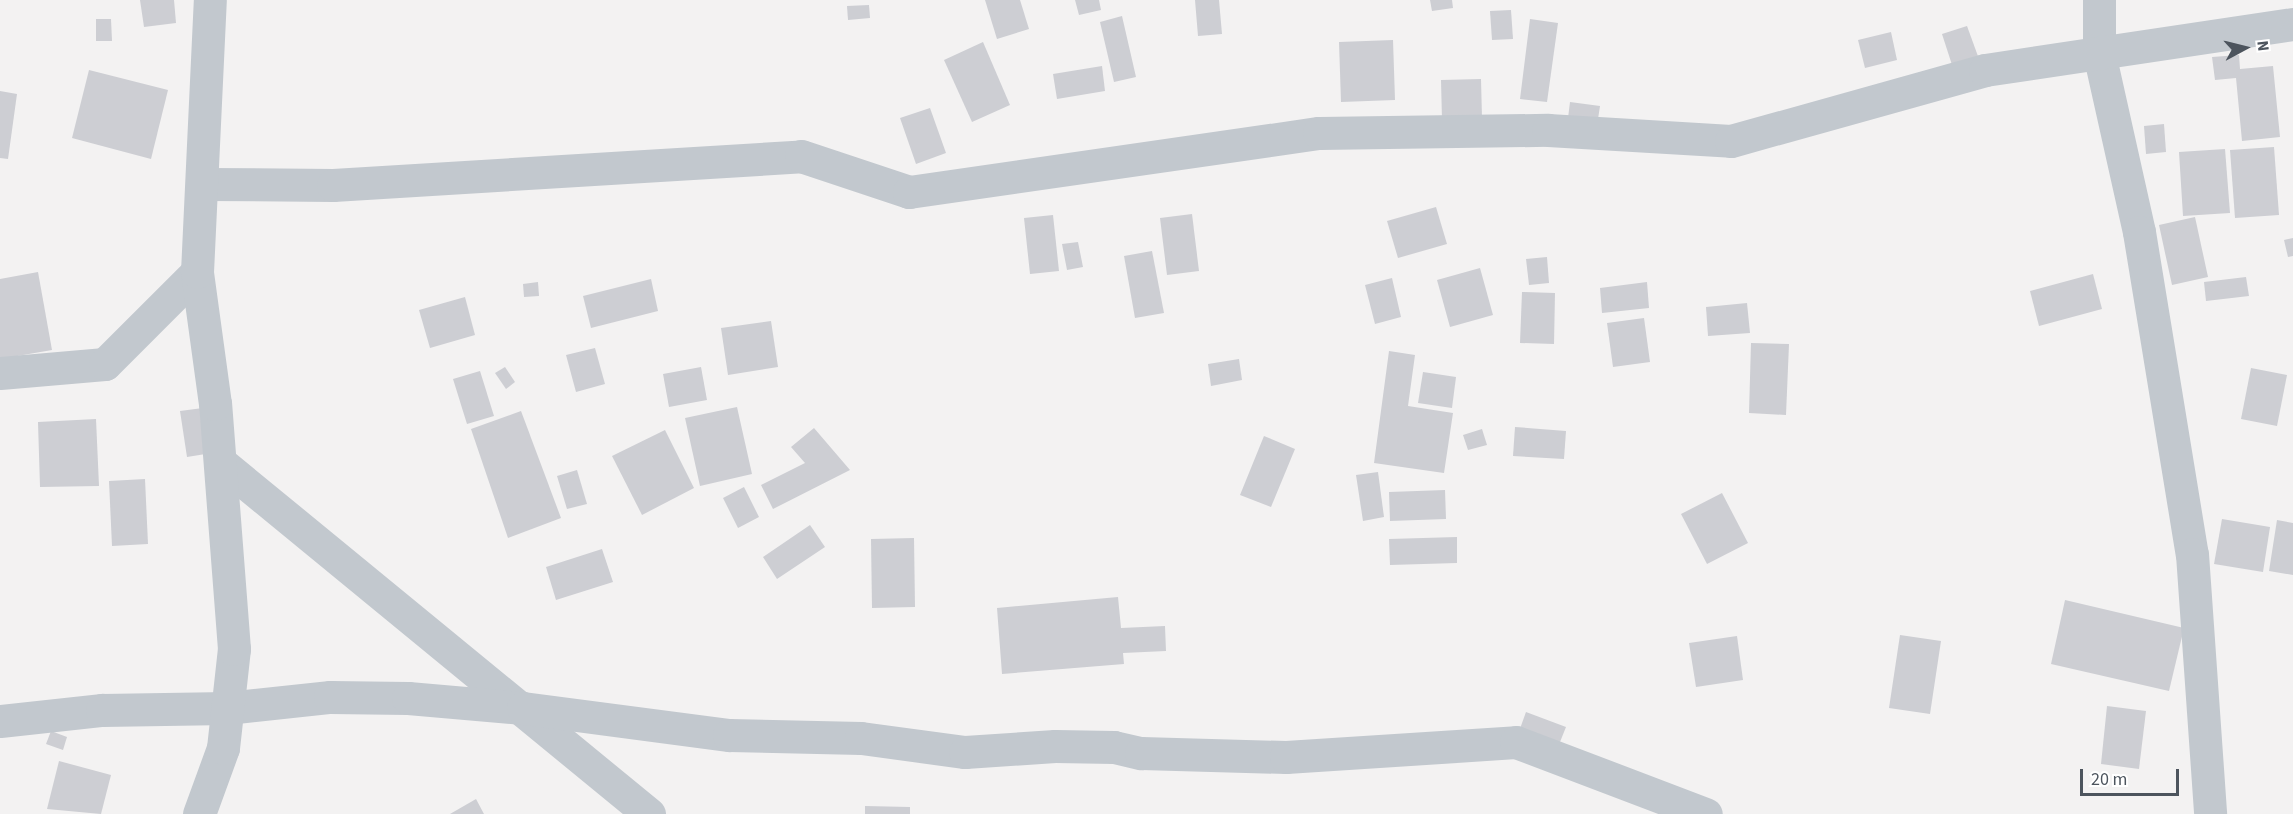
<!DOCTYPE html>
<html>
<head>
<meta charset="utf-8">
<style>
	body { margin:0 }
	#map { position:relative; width:2293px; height:814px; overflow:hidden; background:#f3f2f2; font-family:"Source Sans 3",sans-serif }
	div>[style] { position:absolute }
	.building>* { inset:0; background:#cdced3 }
	.street>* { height:33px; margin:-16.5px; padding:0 16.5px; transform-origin:16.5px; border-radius:16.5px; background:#c2c8ce }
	span { translate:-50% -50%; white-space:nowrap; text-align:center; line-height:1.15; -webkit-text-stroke:5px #fff; paint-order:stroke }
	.north { position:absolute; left:2215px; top:18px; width:60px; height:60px; -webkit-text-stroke:4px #fff; paint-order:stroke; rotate:83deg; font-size:16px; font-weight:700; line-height:24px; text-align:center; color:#4c545d }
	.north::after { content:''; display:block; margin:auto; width:21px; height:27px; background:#4c545d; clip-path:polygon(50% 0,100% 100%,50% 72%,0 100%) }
	.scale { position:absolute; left:2080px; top:769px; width:99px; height:27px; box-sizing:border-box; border:3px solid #4c545d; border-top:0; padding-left:8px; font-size:18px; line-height:21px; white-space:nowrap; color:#4c545d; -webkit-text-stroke:4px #fff; paint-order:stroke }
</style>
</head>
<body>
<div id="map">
	<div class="building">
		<div style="clip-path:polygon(140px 0,174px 0,176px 23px,144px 27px)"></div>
		<div style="clip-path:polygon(985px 0,1020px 0,1029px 29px,997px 39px)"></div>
		<div style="clip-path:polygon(1075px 0,1099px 0,1101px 10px,1079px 15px)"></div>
		<div style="clip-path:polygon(1195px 0,1219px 0,1222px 34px,1198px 36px)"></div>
		<div style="clip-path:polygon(1430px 0,1452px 0,1453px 8px,1432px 11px)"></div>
		<div style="clip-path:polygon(869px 5px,870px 18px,848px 20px,847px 6px)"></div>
		<div style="clip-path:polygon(1511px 10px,1513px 39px,1492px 40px,1490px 11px)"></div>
		<div style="clip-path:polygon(1122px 16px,1136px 77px,1114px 82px,1100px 22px)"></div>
		<div style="clip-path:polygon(96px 19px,111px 19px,112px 41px,96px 41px)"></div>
		<div style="clip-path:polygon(1530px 19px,1558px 23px,1547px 102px,1520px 99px)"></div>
		<div style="clip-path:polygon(1967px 26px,1979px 59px,1953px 68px,1942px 34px)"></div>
		<div style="clip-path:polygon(1891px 32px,1897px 60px,1865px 68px,1858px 40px)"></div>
		<div style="clip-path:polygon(1393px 40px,1395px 100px,1341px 102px,1339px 42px)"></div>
		<div style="clip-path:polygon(983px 42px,1010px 105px,972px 122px,944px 60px)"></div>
		<div style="clip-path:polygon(2239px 55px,2240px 69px,2273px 66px,2280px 137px,2242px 141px,2236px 78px,2215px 80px,2212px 57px)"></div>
		<div style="clip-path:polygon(1102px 66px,1105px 91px,1057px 99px,1053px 74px)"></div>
		<div style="clip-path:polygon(89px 70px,168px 90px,151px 159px,72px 138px)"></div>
		<div style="clip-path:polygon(1481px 79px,1482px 118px,1442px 120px,1441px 80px)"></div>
		<div style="clip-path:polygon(0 91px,17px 94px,8px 159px,0 158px)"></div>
		<div style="clip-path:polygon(1570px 102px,1600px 106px,1594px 145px,1565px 142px)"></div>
		<div style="clip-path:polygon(930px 108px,946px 153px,916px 164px,900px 118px)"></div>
		<div style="clip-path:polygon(2164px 124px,2166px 152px,2146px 154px,2144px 126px)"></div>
		<div style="clip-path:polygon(2274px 147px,2279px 215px,2235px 218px,2230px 150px)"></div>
		<div style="clip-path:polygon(2225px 149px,2230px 213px,2183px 216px,2179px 152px)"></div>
		<div style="clip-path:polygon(1436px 207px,1447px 244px,1398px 258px,1387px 221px)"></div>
		<div style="clip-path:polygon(1192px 214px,1199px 271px,1167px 275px,1160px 218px)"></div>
		<div style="clip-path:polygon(1053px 215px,1059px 271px,1030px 274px,1024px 218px)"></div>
		<div style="clip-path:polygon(2195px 217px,2208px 277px,2172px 285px,2159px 225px)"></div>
		<div style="clip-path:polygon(2293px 238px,2293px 256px,2288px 257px,2284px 240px)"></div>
		<div style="clip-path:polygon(1078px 242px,1083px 267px,1067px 270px,1062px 244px)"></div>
		<div style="clip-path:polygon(1152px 251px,1164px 313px,1135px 318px,1124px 256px)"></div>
		<div style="clip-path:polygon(1547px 257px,1549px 283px,1529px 285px,1526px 259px)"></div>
		<div style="clip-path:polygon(1480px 268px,1493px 315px,1450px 327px,1437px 280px)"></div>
		<div style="clip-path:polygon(38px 272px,52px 350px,0 359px,0 279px)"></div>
		<div style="clip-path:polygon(2093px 274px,2102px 309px,2039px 326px,2030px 291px)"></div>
		<div style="clip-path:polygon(2246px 277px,2249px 296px,2206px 301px,2204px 282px)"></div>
		<div style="clip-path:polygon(1392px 278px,1401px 317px,1375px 324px,1365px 285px)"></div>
		<div style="clip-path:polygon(651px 279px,658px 311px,591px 328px,583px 296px)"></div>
		<div style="clip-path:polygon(538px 282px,539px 296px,524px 297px,523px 284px)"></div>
		<div style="clip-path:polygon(1647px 282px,1649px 308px,1602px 313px,1600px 288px)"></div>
		<div style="clip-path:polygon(1522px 292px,1555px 293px,1554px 344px,1520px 343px)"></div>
		<div style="clip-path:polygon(465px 297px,475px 335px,430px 348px,419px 310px)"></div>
		<div style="clip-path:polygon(1747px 303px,1750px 333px,1708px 336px,1706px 307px)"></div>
		<div style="clip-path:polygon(1644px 318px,1650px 362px,1613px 367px,1607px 323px)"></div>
		<div style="clip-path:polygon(771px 321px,778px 367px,728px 375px,721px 328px)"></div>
		<div style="clip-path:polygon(1751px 343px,1789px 344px,1786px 415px,1749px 413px)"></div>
		<div style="clip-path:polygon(595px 348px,605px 384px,576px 392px,566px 355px)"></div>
		<div style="clip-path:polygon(1389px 351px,1415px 355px,1408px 406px,1453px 413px,1444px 473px,1374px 463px)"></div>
		<div style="clip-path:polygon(1239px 359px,1242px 380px,1211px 386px,1208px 364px)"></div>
		<div style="clip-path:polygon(505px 367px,515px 382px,506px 389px,495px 373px)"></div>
		<div style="clip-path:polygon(701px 367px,707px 400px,669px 407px,663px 374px)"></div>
		<div style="clip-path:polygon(2251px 368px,2287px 375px,2277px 426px,2241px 419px)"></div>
		<div style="clip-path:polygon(480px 371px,494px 416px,467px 424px,453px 379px)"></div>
		<div style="clip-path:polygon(1423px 372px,1456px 377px,1452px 408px,1418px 403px)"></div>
		<div style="clip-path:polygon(218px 406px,224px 451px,187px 457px,180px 411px)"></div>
		<div style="clip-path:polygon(737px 407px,752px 474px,700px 486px,685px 418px)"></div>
		<div style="clip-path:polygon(521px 411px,561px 518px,508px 538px,471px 429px)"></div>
		<div style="clip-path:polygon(96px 419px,99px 486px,40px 487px,38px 422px)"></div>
		<div style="clip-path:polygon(1515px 427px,1566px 431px,1564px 459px,1513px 456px)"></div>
		<div style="clip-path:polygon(814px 428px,850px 470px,773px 509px,761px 485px,805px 463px,791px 447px)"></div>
		<div style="clip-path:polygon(1482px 429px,1487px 445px,1468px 450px,1463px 435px)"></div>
		<div style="clip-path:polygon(665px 430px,694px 488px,642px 515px,612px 456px)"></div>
		<div style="clip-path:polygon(1264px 436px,1295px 449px,1271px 507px,1240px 495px)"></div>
		<div style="clip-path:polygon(577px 470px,587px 504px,567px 509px,557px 476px)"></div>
		<div style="clip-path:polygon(1378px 472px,1384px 517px,1363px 521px,1356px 475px)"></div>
		<div style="clip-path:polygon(145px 479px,148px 544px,112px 546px,109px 481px)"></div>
		<div style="clip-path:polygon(744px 487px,759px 517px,738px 528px,723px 498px)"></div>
		<div style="clip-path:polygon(1445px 490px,1446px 519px,1390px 521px,1389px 492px)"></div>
		<div style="clip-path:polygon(1722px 493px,1748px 543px,1707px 564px,1681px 514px)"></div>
		<div style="clip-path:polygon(2222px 519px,2270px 527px,2263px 572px,2214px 564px)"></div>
		<div style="clip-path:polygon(2277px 520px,2293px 523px,2293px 575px,2269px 571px)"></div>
		<div style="clip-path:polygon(810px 525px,825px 547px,777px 579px,763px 557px)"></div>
		<div style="clip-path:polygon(1457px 537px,1457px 563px,1390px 565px,1389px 539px)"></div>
		<div style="clip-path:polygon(914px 538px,915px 607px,872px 608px,871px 539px)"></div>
		<div style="clip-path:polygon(602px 549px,613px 582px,556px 600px,546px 567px)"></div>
		<div style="clip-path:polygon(1118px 597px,1121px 628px,1165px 626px,1166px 651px,1123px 653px,1124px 664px,1002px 674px,997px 608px)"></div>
		<div style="clip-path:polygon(2065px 600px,2184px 628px,2169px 691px,2051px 664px)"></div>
		<div style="clip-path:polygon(1900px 635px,1941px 641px,1930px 714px,1889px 708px)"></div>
		<div style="clip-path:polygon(1737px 636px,1743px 680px,1696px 687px,1689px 643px)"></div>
		<div style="clip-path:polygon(2107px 706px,2146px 711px,2139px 769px,2101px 764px)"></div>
		<div style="clip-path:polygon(1526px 712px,1566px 727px,1556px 752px,1517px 737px)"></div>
		<div style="clip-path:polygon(51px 731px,67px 737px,63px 750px,46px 744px)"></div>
		<div style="clip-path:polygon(59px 761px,111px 775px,101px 814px,47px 809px)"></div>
		<div style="clip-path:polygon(476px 799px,484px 814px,450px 814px)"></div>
		<div style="clip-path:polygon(865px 806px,910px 807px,910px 814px,865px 814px)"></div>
	</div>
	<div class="street">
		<div style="left:2099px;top:0;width:53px;rotate:90deg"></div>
		<div style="left:2099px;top:53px;width:183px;rotate:77.4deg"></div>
		<div style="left:2139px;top:232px;width:326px;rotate:80.7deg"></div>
		<div style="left:2192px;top:554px;width:261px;rotate:86deg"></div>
		<div style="left:204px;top:184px;width:129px;rotate:0.4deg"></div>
		<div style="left:333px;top:185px;width:469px;rotate:-3.5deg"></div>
		<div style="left:801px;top:156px;width:114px;rotate:18.4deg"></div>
		<div style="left:909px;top:192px;width:414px;rotate:-8.2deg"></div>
		<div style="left:1319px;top:133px;width:229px;rotate:-0.8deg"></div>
		<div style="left:1548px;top:130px;width:183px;rotate:3.4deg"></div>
		<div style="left:1731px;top:141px;width:264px;rotate:-15.6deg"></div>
		<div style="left:1985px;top:70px;width:311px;rotate:-8.5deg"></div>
		<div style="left:0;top:373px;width:105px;rotate:-4.9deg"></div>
		<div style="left:105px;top:364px;width:130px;rotate:-45deg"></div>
		<div style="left:220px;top:462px;width:555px;rotate:39.37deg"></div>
		<div style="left:0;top:721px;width:103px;rotate:-6.2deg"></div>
		<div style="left:102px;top:710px;width:125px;rotate:-0.9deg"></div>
		<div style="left:227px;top:708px;width:104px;rotate:-6.1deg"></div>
		<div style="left:330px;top:697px;width:78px;rotate:0.7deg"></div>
		<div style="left:408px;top:698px;width:115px;rotate:5deg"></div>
		<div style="left:523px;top:708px;width:208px;rotate:7.5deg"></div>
		<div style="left:729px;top:735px;width:132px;rotate:1.3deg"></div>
		<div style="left:861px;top:738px;width:105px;rotate:7.7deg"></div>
		<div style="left:965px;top:752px;width:90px;rotate:-3.8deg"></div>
		<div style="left:1055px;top:746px;width:59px;rotate:1deg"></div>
		<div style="left:1114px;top:747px;width:28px;rotate:13deg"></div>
		<div style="left:1141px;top:753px;width:145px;rotate:1.6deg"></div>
		<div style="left:1286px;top:757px;width:230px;rotate:-3.7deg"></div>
		<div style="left:1516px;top:742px;width:203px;rotate:20.8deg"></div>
		<div style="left:199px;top:814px;width:70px;rotate:-70deg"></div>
		<div style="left:223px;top:748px;width:100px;rotate:-83.7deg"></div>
		<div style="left:234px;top:649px;width:246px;rotate:-94.4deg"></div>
		<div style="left:215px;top:404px;width:133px;rotate:-97.8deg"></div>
		<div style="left:197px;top:272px;width:272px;rotate:-87.3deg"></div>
	</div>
	<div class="north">N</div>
	<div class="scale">20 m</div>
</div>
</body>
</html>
